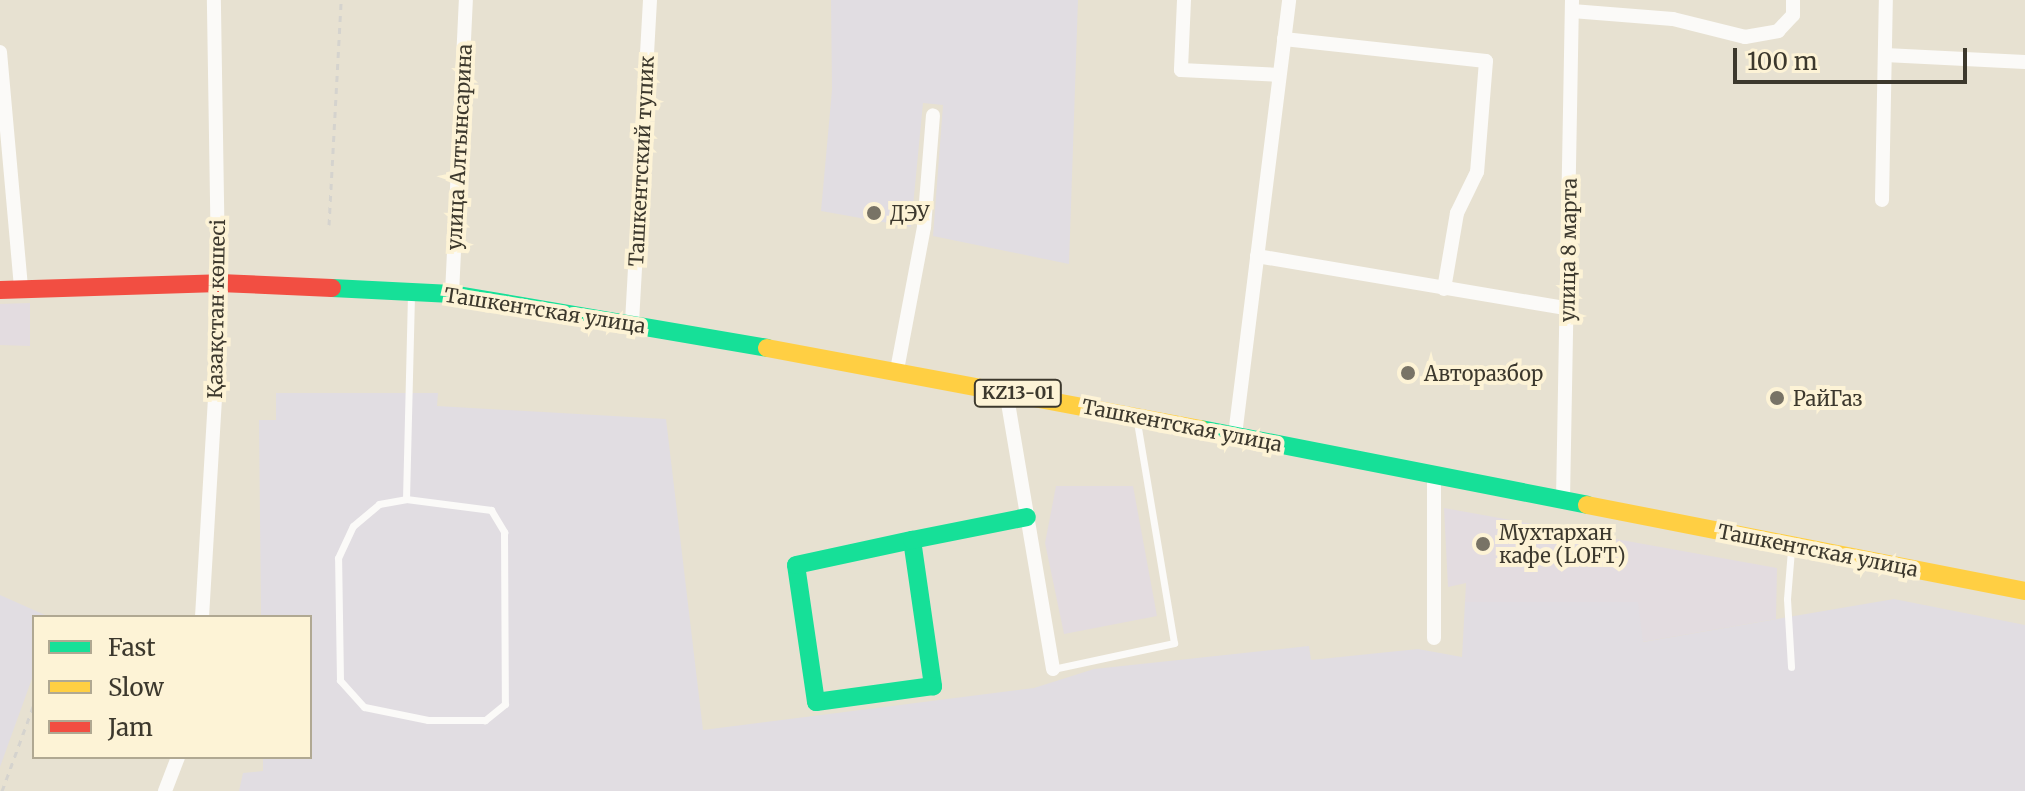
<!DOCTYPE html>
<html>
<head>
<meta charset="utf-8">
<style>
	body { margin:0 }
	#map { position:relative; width:2025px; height:791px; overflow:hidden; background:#e7e1d1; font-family:Merriweather,serif }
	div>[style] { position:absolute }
	.commercial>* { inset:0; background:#e3dce0 }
	.industrial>* { inset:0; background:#e1dde2 }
	.path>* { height:3px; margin-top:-1.5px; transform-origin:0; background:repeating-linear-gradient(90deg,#d5d3ce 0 6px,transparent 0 12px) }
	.lane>* { height:7px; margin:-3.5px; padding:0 3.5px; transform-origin:3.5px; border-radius:3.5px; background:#fbfaf8 }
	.street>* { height:14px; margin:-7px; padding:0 7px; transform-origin:7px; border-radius:7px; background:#fbfaf8 }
	.fast>* { height:18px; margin:-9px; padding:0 9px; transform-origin:9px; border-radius:9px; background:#16e098 }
	.slow>* { height:18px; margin:-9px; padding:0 9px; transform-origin:9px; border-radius:9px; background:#ffcf43 }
	.jam>* { height:18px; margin:-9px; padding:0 9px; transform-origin:9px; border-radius:9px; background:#f24e42 }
	.dots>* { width:22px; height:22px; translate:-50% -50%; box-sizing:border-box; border:4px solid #fdf3d6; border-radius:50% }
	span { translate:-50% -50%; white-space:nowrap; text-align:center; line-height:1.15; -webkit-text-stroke:8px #fdf3d6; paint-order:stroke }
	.shield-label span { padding:2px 6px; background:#fdf3d6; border:2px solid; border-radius:6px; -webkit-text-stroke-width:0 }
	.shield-label { font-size:18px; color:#3c382d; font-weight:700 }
	.street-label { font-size:20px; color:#3c382d }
	.poi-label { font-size:20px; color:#3c382d }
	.left { translate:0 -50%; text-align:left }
	.legend { position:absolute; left:32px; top:615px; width:280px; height:144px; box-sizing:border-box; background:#fdf3d6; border:2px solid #b0a892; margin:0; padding:10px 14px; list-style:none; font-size:24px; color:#3c382d }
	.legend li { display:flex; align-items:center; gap:16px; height:40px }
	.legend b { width:40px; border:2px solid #b0a892 }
	.scale { position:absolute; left:1733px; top:48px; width:234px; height:36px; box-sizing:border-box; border:4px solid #3c382d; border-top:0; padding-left:10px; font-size:24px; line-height:28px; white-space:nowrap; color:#3c382d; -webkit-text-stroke:6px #fdf3d6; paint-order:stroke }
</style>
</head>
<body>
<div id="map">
	<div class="commercial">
		<div style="clip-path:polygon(30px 303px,30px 346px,0 345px,0 304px)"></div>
		<div style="clip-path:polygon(1056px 486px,1133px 486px,1157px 616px,1064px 634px,1045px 543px)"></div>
		<div style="clip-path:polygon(1444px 508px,1777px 568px,1776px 619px,1642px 642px,1637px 602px,1465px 602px,1466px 583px,1448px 587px)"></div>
	</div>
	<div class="industrial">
		<div style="clip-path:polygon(831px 0,1078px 0,1069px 264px,933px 236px,943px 105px,923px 103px,911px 227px,821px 211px,832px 90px)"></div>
		<div style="clip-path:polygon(276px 393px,438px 393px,437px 406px,666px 419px,703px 730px,1034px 688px,1094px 669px,1309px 646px,1311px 660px,1418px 649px,1462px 657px,1465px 602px,1638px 602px,1643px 642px,1894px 599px,2025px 625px,2025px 791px,239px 791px,243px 773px,263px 771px,263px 757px,310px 757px,310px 617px,261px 617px,259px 420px,276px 420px)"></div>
		<div style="clip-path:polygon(0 595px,45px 615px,34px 617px,34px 673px,0 767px)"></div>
	</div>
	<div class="path">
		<div style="left:329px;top:225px;width:225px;rotate:-86.9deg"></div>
		<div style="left:2px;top:791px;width:93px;rotate:-69.8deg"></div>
	</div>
	<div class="lane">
		<div style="left:406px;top:499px;width:86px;rotate:7.4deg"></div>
		<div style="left:491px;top:510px;width:26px;rotate:59deg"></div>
		<div style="left:504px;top:532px;width:172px;rotate:89.7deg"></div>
		<div style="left:505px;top:704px;width:26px;rotate:141deg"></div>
		<div style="left:485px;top:720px;width:57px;rotate:180deg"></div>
		<div style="left:428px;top:720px;width:65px;rotate:-168.5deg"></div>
		<div style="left:364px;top:707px;width:36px;rotate:-132deg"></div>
		<div style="left:340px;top:680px;width:122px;rotate:-90.9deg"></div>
		<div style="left:338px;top:558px;width:35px;rotate:-65deg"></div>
		<div style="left:353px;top:526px;width:34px;rotate:-40deg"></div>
		<div style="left:379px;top:504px;width:27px;rotate:-10deg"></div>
		<div style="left:406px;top:499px;width:202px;rotate:-88.6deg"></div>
		<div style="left:1791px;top:550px;width:49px;rotate:94.7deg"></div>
		<div style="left:1787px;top:599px;width:68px;rotate:86.6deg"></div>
		<div style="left:1053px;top:669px;width:124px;rotate:-12.1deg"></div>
		<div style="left:1174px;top:643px;width:224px;rotate:-99.5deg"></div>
	</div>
	<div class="street">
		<div style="left:1184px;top:0;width:70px;rotate:92.5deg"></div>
		<div style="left:1181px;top:70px;width:98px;rotate:2.9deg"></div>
		<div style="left:1572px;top:11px;width:101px;rotate:4.5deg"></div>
		<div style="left:1673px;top:19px;width:74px;rotate:14deg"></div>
		<div style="left:1745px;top:37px;width:34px;rotate:-10deg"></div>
		<div style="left:1778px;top:31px;width:22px;rotate:-47deg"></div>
		<div style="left:1793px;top:15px;width:15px;rotate:-90deg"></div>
		<div style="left:1284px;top:39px;width:203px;rotate:6.2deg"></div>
		<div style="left:1486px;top:61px;width:111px;rotate:94.6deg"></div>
		<div style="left:1477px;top:172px;width:46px;rotate:116deg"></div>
		<div style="left:1457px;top:213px;width:77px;rotate:99.7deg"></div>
		<div style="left:0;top:52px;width:238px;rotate:84.9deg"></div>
		<div style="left:1885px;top:55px;width:140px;rotate:2.9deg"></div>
		<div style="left:1882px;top:200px;width:200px;rotate:-88.9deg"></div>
		<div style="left:1257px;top:256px;width:313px;rotate:9.6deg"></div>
		<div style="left:452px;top:294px;width:294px;rotate:-87.3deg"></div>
		<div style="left:632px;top:322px;width:323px;rotate:-86.8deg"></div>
		<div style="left:897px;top:370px;width:146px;rotate:-79.3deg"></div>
		<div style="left:924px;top:227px;width:112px;rotate:-85.4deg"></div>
		<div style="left:1006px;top:391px;width:282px;rotate:80.4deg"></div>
		<div style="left:1235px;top:435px;width:438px;rotate:-82.9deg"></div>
		<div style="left:1434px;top:475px;width:163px;rotate:90deg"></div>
		<div style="left:1563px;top:500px;width:500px;rotate:-88.97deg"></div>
		<div style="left:202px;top:617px;width:290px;rotate:-86.6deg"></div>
		<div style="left:219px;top:327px;width:327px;rotate:-90.9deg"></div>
		<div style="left:165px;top:791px;width:36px;rotate:-69deg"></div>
	</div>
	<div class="fast">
		<div style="left:332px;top:288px;width:120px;rotate:2.9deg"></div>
		<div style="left:452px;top:294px;width:320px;rotate:9.7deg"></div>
		<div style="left:1201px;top:429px;width:393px;rotate:11.1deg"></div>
		<div style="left:912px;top:540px;width:148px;rotate:81.8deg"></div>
		<div style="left:933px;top:686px;width:118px;rotate:172.2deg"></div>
		<div style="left:816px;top:702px;width:138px;rotate:-98.3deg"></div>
		<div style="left:796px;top:565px;width:119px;rotate:-12.2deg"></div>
		<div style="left:912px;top:540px;width:117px;rotate:-11.3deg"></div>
	</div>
	<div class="slow">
		<div style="left:767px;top:348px;width:441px;rotate:10.6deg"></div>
		<div style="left:1587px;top:505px;width:446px;rotate:11.1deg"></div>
	</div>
	<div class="jam">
		<div style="left:0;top:290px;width:219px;rotate:-1.8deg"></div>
		<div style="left:219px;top:283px;width:113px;rotate:2.5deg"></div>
	</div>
	<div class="dots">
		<div style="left:874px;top:213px;background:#787366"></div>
		<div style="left:1408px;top:373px;background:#787366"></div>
		<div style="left:1777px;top:398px;background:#787366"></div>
		<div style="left:1483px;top:544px;background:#787366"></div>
	</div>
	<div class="shield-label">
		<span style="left:1018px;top:393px">KZ13-01</span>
	</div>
	<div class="street-label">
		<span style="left:459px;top:147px;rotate:-87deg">улица Алтынсарина</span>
		<span style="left:641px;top:161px;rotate:-87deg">Ташкентский тупик</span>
		<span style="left:1568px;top:250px;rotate:-89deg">улица 8 марта</span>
		<span style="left:216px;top:309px;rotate:-89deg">Қазақстан көшесі</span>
		<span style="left:545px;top:310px;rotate:9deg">Ташкентская улица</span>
		<span style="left:1182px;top:425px;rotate:11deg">Ташкентская улица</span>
		<span style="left:1818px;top:550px;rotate:11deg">Ташкентская улица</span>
	</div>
	<div class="poi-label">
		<span class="left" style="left:890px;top:213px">ДЭУ</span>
		<span class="left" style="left:1424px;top:373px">Авторазбор</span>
		<span class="left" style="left:1793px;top:398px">РайГаз</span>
		<span class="left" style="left:1499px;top:544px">Мухтархан<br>кафе (LOFT)</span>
	</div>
	<ul class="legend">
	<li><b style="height:10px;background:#16e098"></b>Fast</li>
	<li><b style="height:10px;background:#ffcf43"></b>Slow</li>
	<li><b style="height:10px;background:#f24e42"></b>Jam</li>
	</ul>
	<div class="scale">100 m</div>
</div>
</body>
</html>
